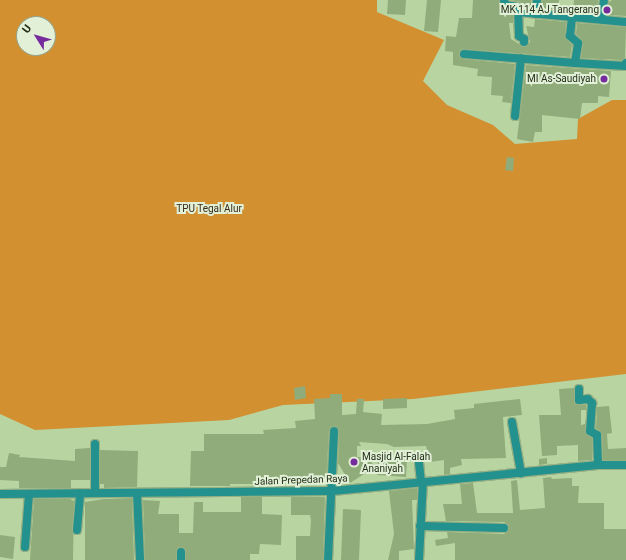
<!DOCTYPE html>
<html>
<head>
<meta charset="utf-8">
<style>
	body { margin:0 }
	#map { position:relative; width:626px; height:560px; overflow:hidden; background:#b8d4a1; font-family:Roboto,sans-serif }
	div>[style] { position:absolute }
	.green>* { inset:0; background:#d29031 }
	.building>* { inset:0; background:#90ac7a }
	.roads { filter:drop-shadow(1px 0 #97b084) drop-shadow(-1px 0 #97b084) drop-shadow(0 1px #97b084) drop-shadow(0 -1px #97b084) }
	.minor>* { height:8px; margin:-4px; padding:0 4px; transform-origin:4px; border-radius:4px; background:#23918d }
	.tertiary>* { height:8px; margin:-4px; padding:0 4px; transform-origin:4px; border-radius:4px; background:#23918d }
	.dots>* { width:11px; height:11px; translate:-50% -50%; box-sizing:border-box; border:2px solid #e1f0d6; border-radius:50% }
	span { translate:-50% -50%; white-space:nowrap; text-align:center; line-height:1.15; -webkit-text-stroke:4px #e1f0d6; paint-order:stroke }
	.poi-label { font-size:10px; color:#242f1b }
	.right { translate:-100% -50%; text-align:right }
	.left { translate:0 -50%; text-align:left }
	.park-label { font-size:10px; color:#392a19 }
	.street-label { font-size:10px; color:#242f1b }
	.north { position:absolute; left:16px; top:16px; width:40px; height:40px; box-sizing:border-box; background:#e1f0d6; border:1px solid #95a38b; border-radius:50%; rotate:307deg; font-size:11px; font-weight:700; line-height:16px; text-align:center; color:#242f1b }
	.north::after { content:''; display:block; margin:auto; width:14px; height:18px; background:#772c9e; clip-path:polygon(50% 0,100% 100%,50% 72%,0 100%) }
</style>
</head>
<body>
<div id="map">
	<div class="green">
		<div style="clip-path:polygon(evenodd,0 0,377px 0,377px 12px,444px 40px,423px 81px,447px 105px,493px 125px,515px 144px,577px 139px,578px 119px,612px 100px,626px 100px,626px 374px,413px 399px,283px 405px,229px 420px,35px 430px,0 414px,0 0,24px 24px,48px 24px,48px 48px,24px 48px,24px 24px)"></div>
	</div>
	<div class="building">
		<div style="clip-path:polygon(388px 0,406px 0,405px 15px,387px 14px)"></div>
		<div style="clip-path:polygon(427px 0,441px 0,438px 32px,424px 31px)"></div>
		<div style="clip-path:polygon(473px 0,499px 0,502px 9px,513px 12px,513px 23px,509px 23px,511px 39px,524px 47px,530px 42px,526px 26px,534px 27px,535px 19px,566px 22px,565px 38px,572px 45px,570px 57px,461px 49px,459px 54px,463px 59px,515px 64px,511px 103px,502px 102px,503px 96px,491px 95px,492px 77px,477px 76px,478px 69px,453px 65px,453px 52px,445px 51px,446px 36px,456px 37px,459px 18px,472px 18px)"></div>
		<div style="clip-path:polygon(510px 0,531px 0,531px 8px,524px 7px,521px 2px)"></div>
		<div style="clip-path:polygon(542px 0,559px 0,558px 10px,542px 9px)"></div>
		<div style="clip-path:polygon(574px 0,598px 0,597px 14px,573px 11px)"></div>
		<div style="clip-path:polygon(612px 0,626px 0,626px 16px,608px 15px,609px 2px)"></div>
		<div style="clip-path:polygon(577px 23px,626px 27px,625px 58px,621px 60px,581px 58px,583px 41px,576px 34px)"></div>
		<div style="clip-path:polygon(526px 65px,611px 71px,609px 97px,598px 96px,598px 103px,582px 103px,580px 119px,542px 115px,542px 132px,535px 132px,533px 142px,517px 139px)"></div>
		<div style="clip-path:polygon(507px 157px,514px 158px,513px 171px,505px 170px)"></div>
		<div style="clip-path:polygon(305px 386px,306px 398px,295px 400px,294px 388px)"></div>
		<div style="clip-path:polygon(574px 388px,575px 403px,586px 405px,586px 410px,581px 410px,581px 425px,585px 424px,585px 433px,592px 438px,592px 460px,578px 461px,578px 445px,557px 446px,557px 455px,542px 456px,539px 415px,561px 415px,559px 389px)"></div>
		<div style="clip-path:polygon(330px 394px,342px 394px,342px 415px,356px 414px,357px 399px,364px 399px,363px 412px,382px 414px,381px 425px,427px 424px,455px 419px,454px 410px,474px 408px,474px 404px,520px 399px,522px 415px,503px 417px,506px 458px,461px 459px,462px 465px,450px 468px,450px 474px,444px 475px,444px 460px,430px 462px,426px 446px,394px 447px,387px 444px,359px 442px,361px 446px,357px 446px,357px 457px,368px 458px,375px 467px,350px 483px,338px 463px,339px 431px,334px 426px,329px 431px,326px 483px,263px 481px,263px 484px,230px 484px,230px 486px,190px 486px,191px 451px,204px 451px,204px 434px,264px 434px,263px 430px,296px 428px,295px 421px,315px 419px,314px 399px,330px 398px)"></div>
		<div style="clip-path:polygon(407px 398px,407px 408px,383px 409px,383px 399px)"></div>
		<div style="clip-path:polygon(609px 406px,612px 433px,607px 434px,608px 449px,626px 448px,626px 460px,603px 460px,602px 434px,596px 428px,597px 407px)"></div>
		<div style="clip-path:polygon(90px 448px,90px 480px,71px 480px,71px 488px,19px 488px,19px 481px,0 480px,0 467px,6px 467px,9px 453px,20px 455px,19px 457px,75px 461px,75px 449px)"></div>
		<div style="clip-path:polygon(100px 450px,138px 451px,137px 487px,104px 488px,104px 484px,100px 484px)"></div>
		<div style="clip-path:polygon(378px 458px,407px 460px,406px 477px,377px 475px)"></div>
		<div style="clip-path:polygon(547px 458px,547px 464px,539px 465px,539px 459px)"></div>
		<div style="clip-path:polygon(551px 477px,552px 479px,572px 478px,572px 486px,579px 486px,578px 503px,604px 503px,604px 529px,626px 529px,626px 560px,455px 560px,455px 543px,436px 546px,435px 540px,448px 538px,447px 532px,504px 534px,509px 530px,509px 525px,504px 522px,446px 521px,443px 504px,462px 504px,460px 484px,473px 483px,477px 513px,513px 513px,511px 481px,517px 480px,520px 510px,545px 508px,543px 478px)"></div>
		<div style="clip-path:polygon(417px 488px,417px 500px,412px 500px,414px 549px,399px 551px,399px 560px,388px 560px,394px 534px,389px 491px)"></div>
		<div style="clip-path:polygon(241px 497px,262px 497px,262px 514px,282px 515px,281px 545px,260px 544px,259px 554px,250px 554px,250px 560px,186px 560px,186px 550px,181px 547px,176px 550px,176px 560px,145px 560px,143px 500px,160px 501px,158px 514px,179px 514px,179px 533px,193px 533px,194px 502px,203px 502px,203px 512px,241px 512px)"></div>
		<div style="clip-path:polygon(291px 497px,325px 497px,323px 560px,296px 560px,296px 536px,310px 536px,311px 520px,310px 515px,291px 515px)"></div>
		<div style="clip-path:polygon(132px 498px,134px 560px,85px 560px,85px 502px,104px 499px)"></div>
		<div style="clip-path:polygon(34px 499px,70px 499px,74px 501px,73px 560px,30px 560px)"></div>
		<div style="clip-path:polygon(343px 509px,361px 510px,359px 560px,341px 560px)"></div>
		<div style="clip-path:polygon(0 535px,15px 537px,13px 559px,0 557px)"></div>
	</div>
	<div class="roads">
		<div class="minor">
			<div style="left:504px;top:0;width:5px;rotate:79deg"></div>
			<div style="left:505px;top:5px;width:13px;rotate:9deg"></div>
			<div style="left:518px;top:7px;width:29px;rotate:88deg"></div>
			<div style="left:519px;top:36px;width:6px;rotate:31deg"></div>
			<div style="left:524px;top:39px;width:3px;rotate:90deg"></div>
			<div style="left:518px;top:12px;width:108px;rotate:5.3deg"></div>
			<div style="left:536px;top:14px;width:14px;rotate:-86deg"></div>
			<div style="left:602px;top:18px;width:18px;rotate:-84deg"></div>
			<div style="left:464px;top:54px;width:111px;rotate:4.6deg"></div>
			<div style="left:575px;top:63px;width:20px;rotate:-81deg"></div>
			<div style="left:578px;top:43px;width:11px;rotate:-139deg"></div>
			<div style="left:570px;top:36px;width:20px;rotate:-84deg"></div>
			<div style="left:575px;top:63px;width:51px;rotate:3.4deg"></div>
			<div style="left:626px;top:66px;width:3px;rotate:-90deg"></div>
			<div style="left:515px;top:116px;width:58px;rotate:-84.1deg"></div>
			<div style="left:579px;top:389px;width:11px;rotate:90deg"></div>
			<div style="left:579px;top:400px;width:9px;rotate:-6deg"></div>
			<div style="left:588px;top:399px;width:6px;rotate:45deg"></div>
			<div style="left:592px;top:403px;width:28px;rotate:94deg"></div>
			<div style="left:590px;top:431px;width:8px;rotate:30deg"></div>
			<div style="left:597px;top:435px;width:30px;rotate:88deg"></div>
			<div style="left:512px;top:422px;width:52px;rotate:80deg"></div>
			<div style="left:95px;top:444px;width:49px;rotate:90deg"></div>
			<div style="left:419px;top:463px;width:19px;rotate:84deg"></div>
			<div style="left:137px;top:493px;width:67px;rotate:87.4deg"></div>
			<div style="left:420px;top:526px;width:84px;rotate:1.4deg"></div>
			<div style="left:77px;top:530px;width:37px;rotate:-85deg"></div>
			<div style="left:25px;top:547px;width:53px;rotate:-85.7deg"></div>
			<div style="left:181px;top:560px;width:8px;rotate:-90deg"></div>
			<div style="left:328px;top:560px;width:129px;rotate:-87.3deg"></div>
			<div style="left:419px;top:560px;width:78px;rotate:-87.1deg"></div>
		</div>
		<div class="tertiary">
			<div style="left:0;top:494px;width:333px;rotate:-0.5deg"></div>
			<div style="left:333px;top:491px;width:266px;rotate:-5.6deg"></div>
			<div style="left:598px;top:465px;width:28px"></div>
		</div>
	</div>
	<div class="dots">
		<div style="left:607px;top:10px;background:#772c9e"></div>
		<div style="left:604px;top:79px;background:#772c9e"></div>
		<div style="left:354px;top:462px;background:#772c9e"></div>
	</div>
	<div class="poi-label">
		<span class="right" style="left:599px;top:10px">MK 114 AJ Tangerang</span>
		<span class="right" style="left:596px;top:79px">MI As-Saudiyah</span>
		<span class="left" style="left:362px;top:462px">Masjid Al-Falah<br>Ananiyah</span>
	</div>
	<div class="park-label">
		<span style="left:209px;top:209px">TPU Tegal Alur</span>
	</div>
	<div class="street-label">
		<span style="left:301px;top:480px;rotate:-2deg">Jalan Prepedan Raya</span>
	</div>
	<div class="north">U</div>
</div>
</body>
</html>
